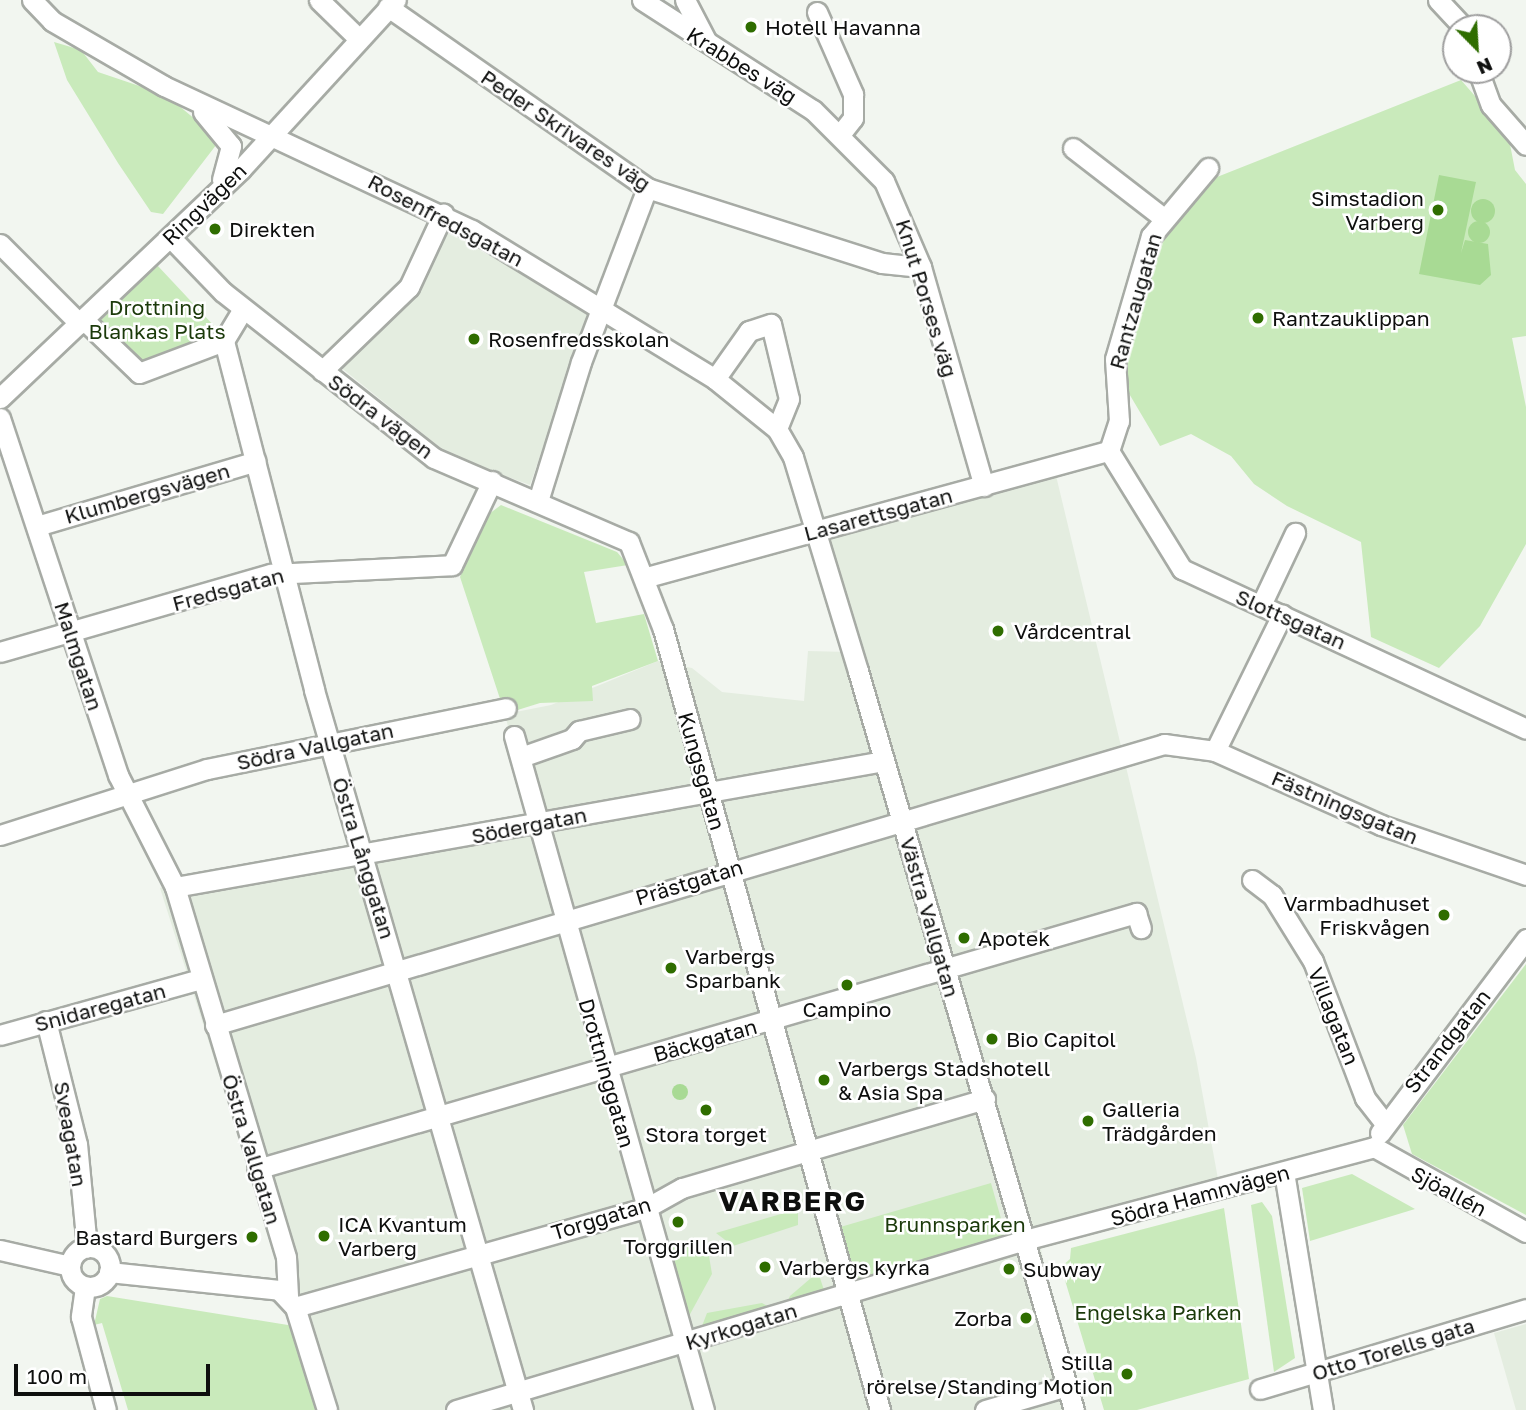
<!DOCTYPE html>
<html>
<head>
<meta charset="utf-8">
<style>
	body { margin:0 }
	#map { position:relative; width:1526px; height:1410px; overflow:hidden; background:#f2f6f0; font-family:"Golos Text",sans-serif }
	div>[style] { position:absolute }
	.built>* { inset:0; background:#e4ede0 }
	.green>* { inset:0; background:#c9eabb }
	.water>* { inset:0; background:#a8da94 }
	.round { border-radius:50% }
	.roads { filter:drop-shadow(2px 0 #a7aba5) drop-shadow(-2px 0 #a7aba5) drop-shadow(0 2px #a7aba5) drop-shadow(0 -2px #a7aba5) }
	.minor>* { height:19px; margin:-9.5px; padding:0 9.5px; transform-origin:9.5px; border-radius:9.5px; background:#fff }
	.minor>.ring { margin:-9.5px; padding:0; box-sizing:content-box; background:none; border:19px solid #fff; border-radius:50% }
	.dots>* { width:19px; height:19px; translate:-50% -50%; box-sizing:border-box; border:4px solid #fff; border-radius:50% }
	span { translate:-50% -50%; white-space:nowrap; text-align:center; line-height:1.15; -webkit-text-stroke:5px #fff; paint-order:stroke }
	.poi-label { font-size:21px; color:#0e0f0e }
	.left { translate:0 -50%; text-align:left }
	.right { translate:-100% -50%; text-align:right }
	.street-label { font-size:21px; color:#0e0f0e }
	.park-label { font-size:21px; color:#1b3a0a }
	.district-label { font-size:28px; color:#0e0f0e; font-weight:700; letter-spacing:2px }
	.north { position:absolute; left:1442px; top:14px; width:70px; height:70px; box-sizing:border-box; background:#fff; border:2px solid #9f9f9f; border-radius:50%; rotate:156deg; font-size:19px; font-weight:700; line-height:28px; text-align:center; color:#0e0f0e }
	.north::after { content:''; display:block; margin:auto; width:24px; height:32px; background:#2f6d00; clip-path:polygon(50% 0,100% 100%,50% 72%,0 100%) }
	.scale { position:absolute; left:14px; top:1364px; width:196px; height:32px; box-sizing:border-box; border:4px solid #0e0f0e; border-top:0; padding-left:9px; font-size:21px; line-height:24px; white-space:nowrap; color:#0e0f0e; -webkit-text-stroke:5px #fff; paint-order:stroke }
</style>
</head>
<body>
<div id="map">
	<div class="built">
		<div style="clip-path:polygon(448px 229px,590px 313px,530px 485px,452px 457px,339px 366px,413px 296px)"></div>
		<div style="clip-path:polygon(1052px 459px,1196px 1058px,1218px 1179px,1037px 1231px,1076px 1410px,317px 1410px,274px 1248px,160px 888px,195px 875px,530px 819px,505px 714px,551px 705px,658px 661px,692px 668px,722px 692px,804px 701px,808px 651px,848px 652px,809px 524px)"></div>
		<div style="clip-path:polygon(1526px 1324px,1526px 1410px,1516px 1410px,1494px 1333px)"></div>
	</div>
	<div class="green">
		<div style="clip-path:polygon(54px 42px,81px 50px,98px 72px,166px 95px,220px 140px,163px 214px,151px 212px,118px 163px,67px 80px)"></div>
		<div style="clip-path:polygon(1461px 80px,1508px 134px,1515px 170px,1526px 184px,1526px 336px,1512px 338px,1526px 407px,1526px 544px,1480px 626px,1439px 668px,1371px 637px,1361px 542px,1287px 506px,1254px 484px,1231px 456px,1191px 434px,1160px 446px,1121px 380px,1162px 234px,1217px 177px)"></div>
		<div style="clip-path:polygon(157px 265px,216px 328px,211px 336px,140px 365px,99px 322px)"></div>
		<div style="clip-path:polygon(501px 505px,617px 552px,628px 565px,584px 572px,596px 623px,644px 614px,658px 661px,592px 686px,593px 701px,540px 703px,505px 714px,460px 577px,485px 517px)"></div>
		<div style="clip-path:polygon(1526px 964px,1526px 1215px,1412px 1154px,1403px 1125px)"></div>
		<div style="clip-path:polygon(1352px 1174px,1415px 1209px,1310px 1241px,1302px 1188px)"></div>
		<div style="clip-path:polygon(991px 1183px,1007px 1240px,855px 1283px,837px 1228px)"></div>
		<div style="clip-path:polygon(1262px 1202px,1272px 1216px,1295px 1358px,1274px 1372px,1251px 1205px)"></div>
		<div style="clip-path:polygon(1224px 1208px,1249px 1379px,1137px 1410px,1104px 1410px,1061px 1267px,1070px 1259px,1071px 1248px)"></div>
		<div style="clip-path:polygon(798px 1209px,798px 1225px,733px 1246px,716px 1233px)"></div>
		<div style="clip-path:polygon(706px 1238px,712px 1274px,689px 1316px,670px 1248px)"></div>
		<div style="clip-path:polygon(818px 1272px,824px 1290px,788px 1300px,790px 1296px)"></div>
		<div style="clip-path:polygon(107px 1296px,294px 1326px,317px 1410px,128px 1410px,102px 1323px,94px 1325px,100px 1299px)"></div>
		<div style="clip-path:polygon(762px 1303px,769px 1307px,702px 1326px,707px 1313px)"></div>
	</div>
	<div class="water">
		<div style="clip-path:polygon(1439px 175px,1476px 182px,1461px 253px,1465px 240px,1488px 244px,1491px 275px,1480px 285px,1419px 274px)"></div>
		<div class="round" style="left:1471px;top:199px;width:24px;height:24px"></div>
		<div class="round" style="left:1468px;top:221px;width:22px;height:22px"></div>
		<div class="round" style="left:672px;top:1084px;width:16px;height:16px"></div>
	</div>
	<div class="roads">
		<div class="minor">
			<div style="left:32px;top:0;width:29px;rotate:46deg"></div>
			<div style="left:52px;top:21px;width:129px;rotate:30.1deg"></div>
			<div style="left:164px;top:86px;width:340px;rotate:25.1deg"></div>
			<div style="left:472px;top:230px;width:285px;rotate:31.5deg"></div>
			<div style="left:715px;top:379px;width:80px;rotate:38.9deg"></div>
			<div style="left:777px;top:429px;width:32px;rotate:60deg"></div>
			<div style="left:793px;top:457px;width:224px;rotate:73.1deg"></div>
			<div style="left:858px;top:671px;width:770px;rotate:73.71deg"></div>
			<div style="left:319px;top:0;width:53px;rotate:44.2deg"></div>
			<div style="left:642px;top:0;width:203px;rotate:32.8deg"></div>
			<div style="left:813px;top:110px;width:100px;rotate:45deg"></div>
			<div style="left:884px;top:181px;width:94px;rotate:66.7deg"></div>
			<div style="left:921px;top:267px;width:228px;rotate:74deg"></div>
			<div style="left:685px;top:0;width:47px;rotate:62.4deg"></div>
			<div style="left:1438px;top:0;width:38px;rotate:47deg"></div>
			<div style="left:388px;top:7px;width:316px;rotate:34.9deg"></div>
			<div style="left:647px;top:188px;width:247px;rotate:17.7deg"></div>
			<div style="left:882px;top:263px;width:39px;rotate:6deg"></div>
			<div style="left:817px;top:12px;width:90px;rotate:66.3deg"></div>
			<div style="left:853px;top:94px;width:24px;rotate:90deg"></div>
			<div style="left:853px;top:118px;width:18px;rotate:128deg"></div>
			<div style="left:1478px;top:70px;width:37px;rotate:70deg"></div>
			<div style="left:1491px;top:105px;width:53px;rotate:48.8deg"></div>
			<div style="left:203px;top:112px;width:44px;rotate:50.5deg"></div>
			<div style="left:231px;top:146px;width:35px;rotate:105deg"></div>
			<div style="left:1073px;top:148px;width:111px;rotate:37.7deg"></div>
			<div style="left:170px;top:237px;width:76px;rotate:46.1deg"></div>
			<div style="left:223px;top:292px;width:268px;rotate:38.2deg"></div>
			<div style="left:434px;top:458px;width:212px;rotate:23.3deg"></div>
			<div style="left:629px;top:542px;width:93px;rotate:68.7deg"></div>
			<div style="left:663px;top:629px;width:811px;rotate:74.47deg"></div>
			<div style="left:0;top:244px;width:113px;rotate:45deg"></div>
			<div style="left:243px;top:309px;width:37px;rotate:121deg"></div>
			<div style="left:224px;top:341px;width:360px;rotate:75.5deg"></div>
			<div style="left:314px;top:690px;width:750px;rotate:73.81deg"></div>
			<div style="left:84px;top:320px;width:76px;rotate:43.9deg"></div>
			<div style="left:139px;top:373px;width:91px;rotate:-20.6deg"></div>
			<div style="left:322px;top:371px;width:121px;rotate:-44deg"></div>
			<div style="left:409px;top:287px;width:81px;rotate:-65deg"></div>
			<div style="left:715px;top:379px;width:59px;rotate:-54.7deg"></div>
			<div style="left:749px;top:331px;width:23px;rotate:-18deg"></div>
			<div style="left:771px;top:324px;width:77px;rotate:76.5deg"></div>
			<div style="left:789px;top:399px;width:32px;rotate:112deg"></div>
			<div style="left:0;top:398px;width:332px;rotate:-43.5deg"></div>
			<div style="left:241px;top:169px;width:229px;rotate:-47.5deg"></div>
			<div style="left:0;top:418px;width:376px;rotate:71.7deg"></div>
			<div style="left:118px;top:775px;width:126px;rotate:63deg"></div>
			<div style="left:175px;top:887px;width:386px;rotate:73.3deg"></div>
			<div style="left:286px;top:1257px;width:39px;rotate:87deg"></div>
			<div style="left:1109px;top:451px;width:139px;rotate:58.3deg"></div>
			<div style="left:1182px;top:569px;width:379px;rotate:24.9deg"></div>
			<div style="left:538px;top:501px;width:145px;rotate:-72.8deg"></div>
			<div style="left:581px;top:362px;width:186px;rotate:-69.2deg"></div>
			<div style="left:37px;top:526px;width:228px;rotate:-16.5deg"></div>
			<div style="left:647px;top:577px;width:479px;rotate:-15.3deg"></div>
			<div style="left:1109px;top:451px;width:32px;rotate:-72deg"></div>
			<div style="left:1119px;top:421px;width:62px;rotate:-93.7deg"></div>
			<div style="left:1115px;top:359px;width:128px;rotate:-73.7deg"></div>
			<div style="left:1151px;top:236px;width:89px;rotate:-50deg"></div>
			<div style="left:1261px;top:605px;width:80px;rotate:-64.7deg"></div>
			<div style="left:0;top:652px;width:282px;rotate:-16.1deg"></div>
			<div style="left:271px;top:574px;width:181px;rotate:-2.8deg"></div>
			<div style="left:452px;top:565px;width:93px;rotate:-64.5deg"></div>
			<div style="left:514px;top:736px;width:700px;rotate:74.26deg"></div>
			<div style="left:1215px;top:751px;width:152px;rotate:-63.8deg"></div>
			<div style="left:521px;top:757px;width:54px;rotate:-19.4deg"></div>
			<div style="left:572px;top:739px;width:11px;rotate:-49deg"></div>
			<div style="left:579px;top:731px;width:52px;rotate:-13.2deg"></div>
			<div style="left:0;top:835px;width:217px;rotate:-17.7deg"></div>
			<div style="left:207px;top:769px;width:305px;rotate:-11.5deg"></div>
			<div style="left:1252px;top:880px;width:25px;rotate:37deg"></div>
			<div style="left:1272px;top:895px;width:78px;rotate:58.2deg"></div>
			<div style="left:1313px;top:961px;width:147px;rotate:69.2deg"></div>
			<div style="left:1365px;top:1098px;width:33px;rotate:52deg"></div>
			<div style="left:175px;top:887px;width:719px;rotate:-10.09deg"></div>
			<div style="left:46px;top:1021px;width:127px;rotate:75.9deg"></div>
			<div style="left:77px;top:1144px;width:104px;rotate:84.5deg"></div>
			<div style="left:215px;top:1025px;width:990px;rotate:-16.49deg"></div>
			<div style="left:1164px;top:744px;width:51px;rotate:7.8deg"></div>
			<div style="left:1215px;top:751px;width:182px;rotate:24deg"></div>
			<div style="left:1381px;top:825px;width:153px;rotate:19deg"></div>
			<div style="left:0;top:1035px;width:209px;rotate:-15.6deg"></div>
			<div style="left:1380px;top:1133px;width:243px;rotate:-53deg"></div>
			<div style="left:1374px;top:1147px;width:174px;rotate:29.2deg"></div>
			<div style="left:257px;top:1169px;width:916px;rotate:-16.24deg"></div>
			<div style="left:1136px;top:913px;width:16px;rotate:72deg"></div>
			<div style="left:1284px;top:1172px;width:241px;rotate:80.7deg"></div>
			<div class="ring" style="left:70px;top:1247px;width:21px;height:21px"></div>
			<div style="left:0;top:1250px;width:72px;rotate:12.9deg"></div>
			<div style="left:109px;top:1272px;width:171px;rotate:6deg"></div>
			<div style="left:279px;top:1290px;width:23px;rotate:47deg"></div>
			<div style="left:295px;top:1307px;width:108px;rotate:72.7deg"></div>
			<div style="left:85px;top:1287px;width:30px;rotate:98deg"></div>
			<div style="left:81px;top:1317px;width:96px;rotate:75deg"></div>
			<div style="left:295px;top:1307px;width:365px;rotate:-15.8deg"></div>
			<div style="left:646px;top:1208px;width:41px;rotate:-29.1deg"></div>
			<div style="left:682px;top:1188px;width:316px;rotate:-16.4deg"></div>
			<div style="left:1260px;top:1389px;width:278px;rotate:-16.7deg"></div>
			<div style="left:456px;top:1410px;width:594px;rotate:-16.63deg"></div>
			<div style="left:1025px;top:1240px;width:361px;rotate:-14.9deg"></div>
			<div style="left:985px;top:1410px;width:85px;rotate:-16.3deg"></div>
		</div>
	</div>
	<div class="dots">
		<div style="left:751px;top:27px;background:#2f6d00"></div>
		<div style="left:1438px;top:210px;background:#2f6d00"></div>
		<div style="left:215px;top:229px;background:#2f6d00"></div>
		<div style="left:1258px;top:318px;background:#2f6d00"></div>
		<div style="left:474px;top:339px;background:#2f6d00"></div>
		<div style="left:998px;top:631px;background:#2f6d00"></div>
		<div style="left:1444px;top:915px;background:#2f6d00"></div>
		<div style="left:964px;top:938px;background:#2f6d00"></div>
		<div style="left:671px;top:968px;background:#2f6d00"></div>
		<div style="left:847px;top:985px;background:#2f6d00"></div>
		<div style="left:992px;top:1039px;background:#2f6d00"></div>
		<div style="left:824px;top:1080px;background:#2f6d00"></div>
		<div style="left:706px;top:1110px;background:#2f6d00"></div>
		<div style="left:1088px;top:1121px;background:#2f6d00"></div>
		<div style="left:678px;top:1222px;background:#2f6d00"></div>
		<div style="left:324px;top:1236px;background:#2f6d00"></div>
		<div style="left:252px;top:1237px;background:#2f6d00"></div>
		<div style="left:765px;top:1267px;background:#2f6d00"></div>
		<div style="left:1009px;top:1269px;background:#2f6d00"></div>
		<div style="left:1026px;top:1318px;background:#2f6d00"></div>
		<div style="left:1127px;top:1374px;background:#2f6d00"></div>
	</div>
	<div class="poi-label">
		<span class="left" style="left:765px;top:27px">Hotell Havanna</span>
		<span class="right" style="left:1424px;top:210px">Simstadion<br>Varberg</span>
		<span class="left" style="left:229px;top:229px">Direkten</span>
		<span class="left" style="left:1272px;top:318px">Rantzauklippan</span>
		<span class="left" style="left:488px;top:339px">Rosenfredsskolan</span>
		<span class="left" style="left:1014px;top:631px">Vårdcentral</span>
		<span class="right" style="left:1430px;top:915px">Varmbadhuset<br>Friskvågen</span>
		<span class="left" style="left:978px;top:938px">Apotek</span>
		<span class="left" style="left:685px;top:968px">Varbergs<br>Sparbank</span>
		<span style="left:847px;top:1009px">Campino</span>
		<span class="left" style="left:1006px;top:1039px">Bio Capitol</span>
		<span class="left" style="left:838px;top:1080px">Varbergs Stadshotell<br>&amp; Asia Spa</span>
		<span class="left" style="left:1102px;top:1121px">Galleria<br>Trädgården</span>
		<span style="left:706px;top:1134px">Stora torget</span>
		<span class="left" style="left:338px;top:1236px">ICA Kvantum<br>Varberg</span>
		<span class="right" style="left:238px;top:1237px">Bastard Burgers</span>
		<span style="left:678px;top:1246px">Torggrillen</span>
		<span class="left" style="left:779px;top:1267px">Varbergs kyrka</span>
		<span class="left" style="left:1023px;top:1269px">Subway</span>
		<span class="right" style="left:1012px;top:1318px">Zorba</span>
		<span class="right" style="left:1113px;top:1374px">Stilla<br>rörelse/Standing Motion</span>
	</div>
	<div class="street-label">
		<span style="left:742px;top:65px;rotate:32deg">Krabbes väg</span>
		<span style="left:566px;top:130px;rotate:34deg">Peder Skrivares väg</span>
		<span style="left:204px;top:204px;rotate:-44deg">Ringvägen</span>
		<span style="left:446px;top:220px;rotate:28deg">Rosenfredsgatan</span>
		<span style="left:927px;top:298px;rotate:73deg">Knut Porses väg</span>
		<span style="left:1135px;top:301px;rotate:-74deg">Rantzaugatan</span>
		<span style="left:381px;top:416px;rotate:37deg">Södra vägen</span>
		<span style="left:147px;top:493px;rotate:-16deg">Klumbergsvägen</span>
		<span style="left:878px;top:514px;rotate:-15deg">Lasarettsgatan</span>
		<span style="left:228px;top:589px;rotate:-15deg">Fredsgatan</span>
		<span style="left:1291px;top:619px;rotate:24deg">Slottsgatan</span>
		<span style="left:79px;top:656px;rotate:72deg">Malmgatan</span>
		<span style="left:315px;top:746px;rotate:-12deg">Södra Vallgatan</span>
		<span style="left:702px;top:771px;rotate:74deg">Kungsgatan</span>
		<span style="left:1345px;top:807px;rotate:23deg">Fästningsgatan</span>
		<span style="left:529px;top:825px;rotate:-11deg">Södergatan</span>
		<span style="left:364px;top:858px;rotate:73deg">Östra Långgatan</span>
		<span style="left:689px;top:882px;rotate:-17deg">Prästgatan</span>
		<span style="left:930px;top:917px;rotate:74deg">Västra Vallgatan</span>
		<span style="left:100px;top:1007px;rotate:-15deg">Snidaregatan</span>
		<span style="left:1334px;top:1016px;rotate:68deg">Villagatan</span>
		<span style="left:705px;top:1040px;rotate:-16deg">Bäckgatan</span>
		<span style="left:1447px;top:1041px;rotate:-52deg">Strandgatan</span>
		<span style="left:607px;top:1073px;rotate:74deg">Drottninggatan</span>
		<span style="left:71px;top:1134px;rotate:80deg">Sveagatan</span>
		<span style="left:252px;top:1149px;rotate:73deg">Östra Vallgatan</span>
		<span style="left:1449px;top:1191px;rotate:28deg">Sjöallén</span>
		<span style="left:1200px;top:1195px;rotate:-15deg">Södra Hamnvägen</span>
		<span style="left:601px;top:1218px;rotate:-17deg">Torggatan</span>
		<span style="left:741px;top:1326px;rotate:-17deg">Kyrkogatan</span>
		<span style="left:1393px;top:1349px;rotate:-17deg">Otto Torells gata</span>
	</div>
	<div class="park-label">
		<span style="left:157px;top:319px">Drottning<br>Blankas Plats</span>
		<span style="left:955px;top:1224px">Brunnsparken</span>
		<span style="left:1158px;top:1312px">Engelska Parken</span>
	</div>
	<div class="district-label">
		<span style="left:793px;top:1201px">VARBERG</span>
	</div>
	<div class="north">N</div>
	<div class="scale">100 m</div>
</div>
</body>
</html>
